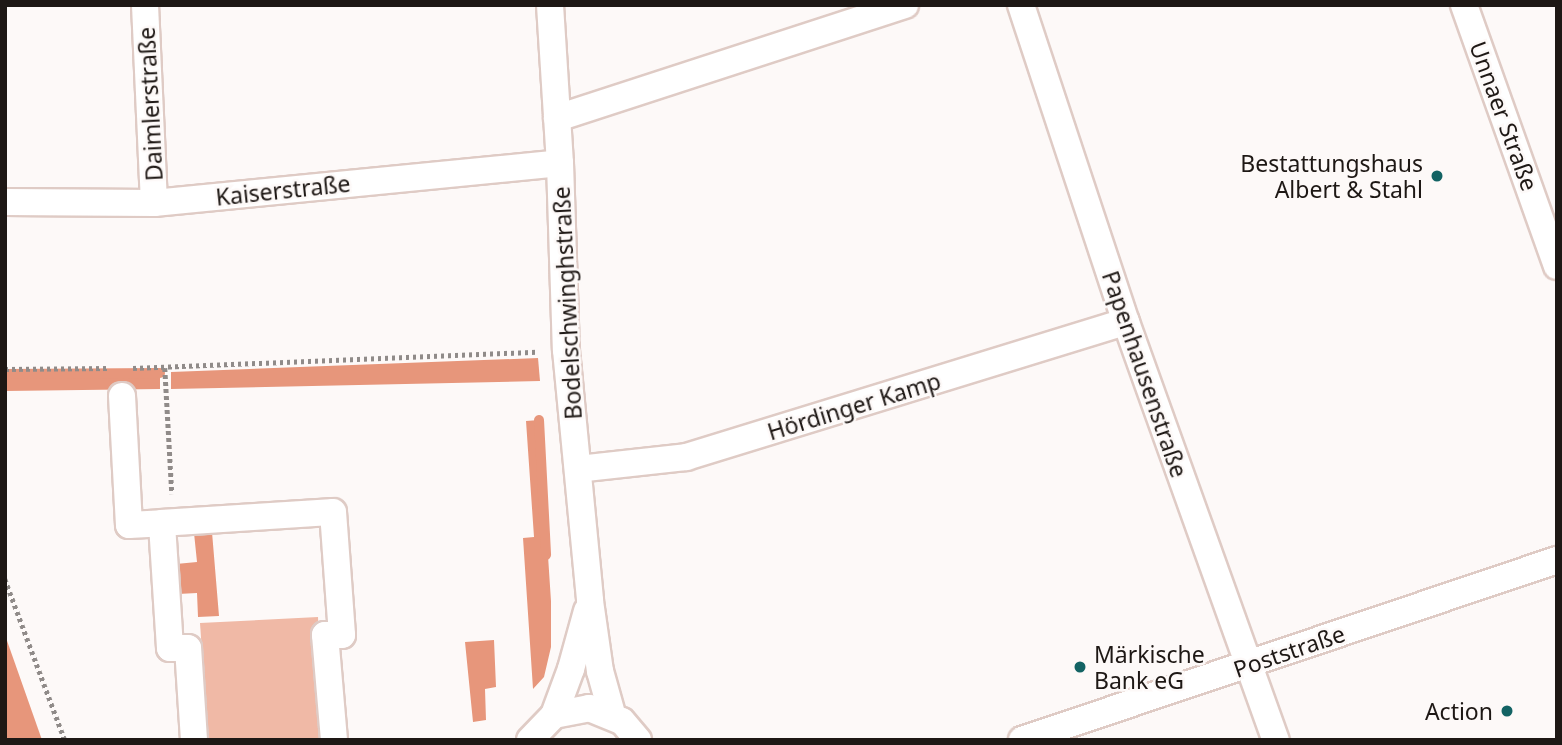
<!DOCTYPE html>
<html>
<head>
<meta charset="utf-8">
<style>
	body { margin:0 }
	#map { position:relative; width:1562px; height:745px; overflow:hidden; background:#fdf9f8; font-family:"Noto Sans",sans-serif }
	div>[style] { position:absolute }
	.green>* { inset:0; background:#f0b9a6 }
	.water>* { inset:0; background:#e7967b }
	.stream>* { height:10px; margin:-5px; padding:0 5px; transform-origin:5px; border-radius:5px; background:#e7967b }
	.path>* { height:4.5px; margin-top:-2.25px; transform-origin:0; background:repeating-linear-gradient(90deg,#908b89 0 3.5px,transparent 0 7px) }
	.roads { filter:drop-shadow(2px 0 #dfcbc5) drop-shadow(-2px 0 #dfcbc5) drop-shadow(0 2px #dfcbc5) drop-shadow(0 -2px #dfcbc5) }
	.minor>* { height:26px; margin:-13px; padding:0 13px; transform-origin:13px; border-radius:13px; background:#fff }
	.dots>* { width:19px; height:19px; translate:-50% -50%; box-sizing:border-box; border:4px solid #fdf9f8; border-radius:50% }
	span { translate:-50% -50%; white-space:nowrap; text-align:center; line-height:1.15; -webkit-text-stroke:5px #fdf9f8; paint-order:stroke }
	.street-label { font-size:23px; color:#1e1815 }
	.poi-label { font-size:23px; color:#1e1815 }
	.right { translate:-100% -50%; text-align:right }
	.left { translate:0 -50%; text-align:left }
	.frame { position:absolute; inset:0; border:7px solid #1e1815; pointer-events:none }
</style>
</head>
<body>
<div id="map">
	<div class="green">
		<div style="clip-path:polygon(318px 617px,322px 740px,208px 740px,200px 623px)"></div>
	</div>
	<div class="water">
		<div style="clip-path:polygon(538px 358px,540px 381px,171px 389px,171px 372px)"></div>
		<div style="clip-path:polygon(160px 373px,160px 389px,5px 391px,5px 374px)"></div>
		<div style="clip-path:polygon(539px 420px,551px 601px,551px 647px,544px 677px,533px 689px,523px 538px,534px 537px,526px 421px)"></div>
		<div style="clip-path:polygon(212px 532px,219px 616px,198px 617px,197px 593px,178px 594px,176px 564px,197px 562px,194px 533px)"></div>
		<div style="clip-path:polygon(5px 635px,42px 740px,5px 740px)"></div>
		<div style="clip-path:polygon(494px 640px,496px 687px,485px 689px,486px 720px,473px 722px,465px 642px)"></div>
	</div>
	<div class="stream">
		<div style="left:5px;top:374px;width:155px;rotate:-0.4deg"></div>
		<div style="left:539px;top:420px;width:135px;rotate:87deg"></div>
	</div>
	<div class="path">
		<div style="left:133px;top:368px;width:404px;rotate:-2.3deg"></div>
		<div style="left:165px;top:368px;width:126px;rotate:86.8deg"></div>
		<div style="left:5px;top:369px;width:105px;rotate:-0.5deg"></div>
		<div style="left:5px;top:579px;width:172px;rotate:69.6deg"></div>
	</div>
	<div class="roads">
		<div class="minor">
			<div style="left:145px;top:5px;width:198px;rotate:87.4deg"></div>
			<div style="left:550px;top:5px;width:158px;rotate:86.4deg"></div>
			<div style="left:560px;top:163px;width:187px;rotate:88.2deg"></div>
			<div style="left:566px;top:350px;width:252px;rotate:84.5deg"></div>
			<div style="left:590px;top:601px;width:71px;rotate:81.9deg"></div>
			<div style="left:600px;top:671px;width:45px;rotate:74.4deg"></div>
			<div style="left:1021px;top:5px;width:334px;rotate:71.7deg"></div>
			<div style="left:1126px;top:322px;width:444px;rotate:70.3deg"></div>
			<div style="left:1464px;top:5px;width:277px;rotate:70.4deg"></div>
			<div style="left:557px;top:118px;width:366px;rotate:-18deg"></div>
			<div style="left:5px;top:202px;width:149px;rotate:0.4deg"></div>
			<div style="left:154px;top:203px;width:408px;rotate:-5.6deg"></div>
			<div style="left:122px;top:396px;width:129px;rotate:86.9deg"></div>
			<div style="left:129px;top:525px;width:33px;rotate:-3deg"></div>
			<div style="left:578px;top:469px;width:109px;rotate:-6.3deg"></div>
			<div style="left:686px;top:457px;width:460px;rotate:-17.1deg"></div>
			<div style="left:554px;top:715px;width:49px;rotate:-69.7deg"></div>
			<div style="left:571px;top:669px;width:60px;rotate:-74.6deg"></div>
			<div style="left:194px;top:740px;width:92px;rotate:-93.7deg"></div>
			<div style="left:188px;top:648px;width:18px;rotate:180deg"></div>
			<div style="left:170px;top:648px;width:125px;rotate:-93.7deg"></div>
			<div style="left:162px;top:523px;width:171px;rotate:-3.7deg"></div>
			<div style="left:333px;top:512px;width:123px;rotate:85.8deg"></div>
			<div style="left:342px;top:635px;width:17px;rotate:180deg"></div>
			<div style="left:325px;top:635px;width:105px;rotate:85.1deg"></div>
			<div style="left:530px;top:740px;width:35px;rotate:-46deg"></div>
			<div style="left:554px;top:715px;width:36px;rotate:-11deg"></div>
			<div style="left:589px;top:708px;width:35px;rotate:22deg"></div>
			<div style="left:622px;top:721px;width:25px;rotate:50deg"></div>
			<div style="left:1022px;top:740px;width:564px;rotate:-18.6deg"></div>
		</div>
	</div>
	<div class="dots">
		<div style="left:1437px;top:176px;background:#136364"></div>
		<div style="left:1080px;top:667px;background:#136364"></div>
		<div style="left:1507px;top:711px;background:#136364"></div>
	</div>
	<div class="street-label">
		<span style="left:150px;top:104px;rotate:-93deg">Daimlerstraße</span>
		<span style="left:1504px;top:116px;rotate:70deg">Unnaer Straße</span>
		<span style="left:283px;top:190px;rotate:-6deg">Kaiserstraße</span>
		<span style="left:567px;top:303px;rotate:-93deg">Bodelschwinghstraße</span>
		<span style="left:1145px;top:374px;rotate:71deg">Papenhausenstraße</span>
		<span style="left:854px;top:406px;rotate:-17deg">Hördinger Kamp</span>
		<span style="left:1289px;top:651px;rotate:-19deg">Poststraße</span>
	</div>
	<div class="poi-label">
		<span class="right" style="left:1423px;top:176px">Bestattungshaus<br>Albert &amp; Stahl</span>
		<span class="left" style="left:1094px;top:667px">Märkische<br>Bank eG</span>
		<span class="right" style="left:1493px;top:711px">Action</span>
	</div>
	<div class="frame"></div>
</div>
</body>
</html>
